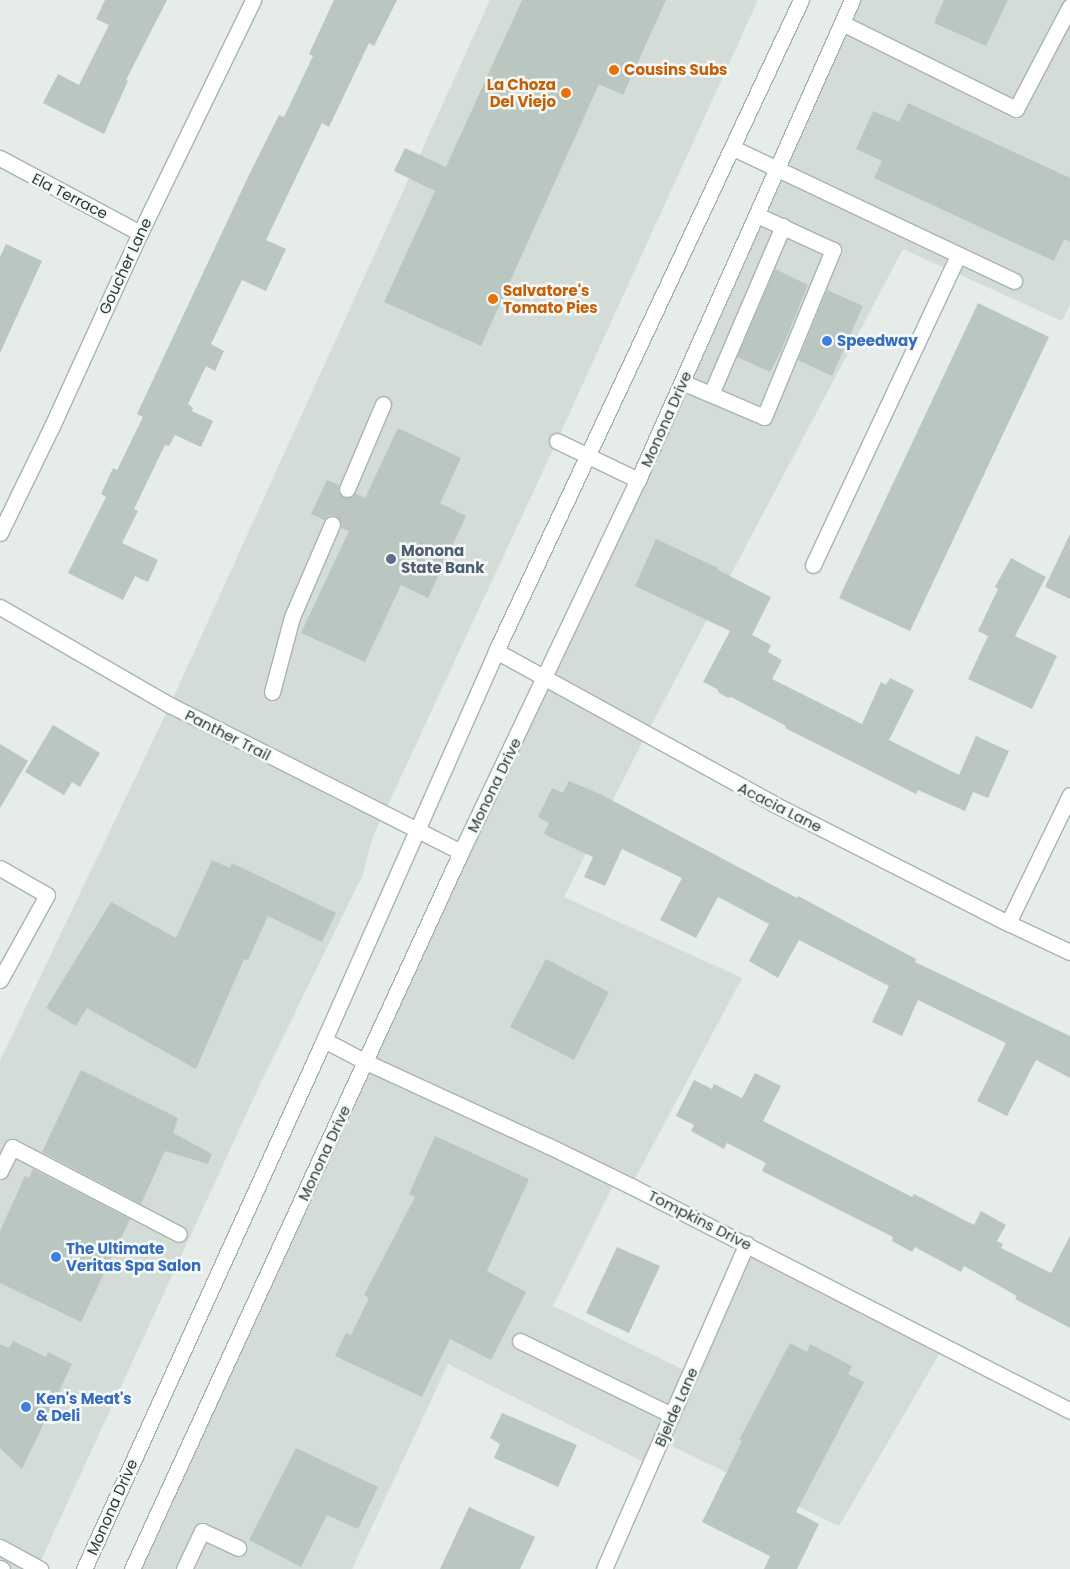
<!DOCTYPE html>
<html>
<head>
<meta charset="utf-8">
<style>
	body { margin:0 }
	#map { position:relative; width:1070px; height:1569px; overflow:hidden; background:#e5ece9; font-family:Poppins,sans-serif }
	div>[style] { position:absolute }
	.built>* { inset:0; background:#d3dcd7 }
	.building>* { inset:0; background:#bac7c1 }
	.roads { filter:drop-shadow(1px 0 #a8b4af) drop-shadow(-1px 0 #a8b4af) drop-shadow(0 1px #a8b4af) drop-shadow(0 -1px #a8b4af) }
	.lane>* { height:15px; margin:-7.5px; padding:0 7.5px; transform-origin:7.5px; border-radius:7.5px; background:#fff }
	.street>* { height:15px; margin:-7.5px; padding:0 7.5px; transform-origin:7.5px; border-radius:7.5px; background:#fff }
	.secondary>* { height:15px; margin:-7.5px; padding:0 7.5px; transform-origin:7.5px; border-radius:7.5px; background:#fff }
	.dots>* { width:14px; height:14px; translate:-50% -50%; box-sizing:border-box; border:2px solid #f5f9f7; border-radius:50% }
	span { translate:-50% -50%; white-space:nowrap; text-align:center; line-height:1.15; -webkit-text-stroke:5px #f5f9f7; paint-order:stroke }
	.food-label { font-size:15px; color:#c56008; font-weight:700 }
	.left { translate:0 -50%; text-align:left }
	.right { translate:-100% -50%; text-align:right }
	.street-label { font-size:15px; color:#263c35 }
	.shop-label { font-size:15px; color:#366cbe; font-weight:700 }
	.service-label { font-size:15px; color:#4e5e75; font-weight:700 }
</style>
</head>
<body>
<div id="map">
	<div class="built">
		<div style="clip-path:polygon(490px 0,758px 0,549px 458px,372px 839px,363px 874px,262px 1080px,37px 1569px,0 1569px,0 1061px,170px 705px)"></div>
		<div style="clip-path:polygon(852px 0,1070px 0,1070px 304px,1062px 321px,903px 249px,646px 735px,564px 897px,742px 978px,631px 1186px,616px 1179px,553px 1306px,690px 1373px,747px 1244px,944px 1346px,839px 1526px,661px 1441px,650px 1465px,448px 1364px,352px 1569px,132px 1569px)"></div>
	</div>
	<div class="building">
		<div style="clip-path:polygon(105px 0,167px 0,126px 80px,128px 81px,104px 134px,43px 103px,58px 74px,79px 85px,109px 25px,96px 19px)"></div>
		<div style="clip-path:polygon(334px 0,397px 0,374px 46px,369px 43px,329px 127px,322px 123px,266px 240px,286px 249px,266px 291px,242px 280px,211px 344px,224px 351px,215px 371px,206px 366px,188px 404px,193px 408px,192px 411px,213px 421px,201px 447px,175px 435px,169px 446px,165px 445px,134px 509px,138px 511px,122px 543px,158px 560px,148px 582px,135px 576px,123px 600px,68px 573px,106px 497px,101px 494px,113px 468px,117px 470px,143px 417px,137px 414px,248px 177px,279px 115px,284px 117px,313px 56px,309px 54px)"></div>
		<div style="clip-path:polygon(522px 0,666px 0,623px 95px,599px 84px,481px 346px,384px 302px,435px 191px,394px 171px,405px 148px,446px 167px)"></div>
		<div style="clip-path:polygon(944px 0,1008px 0,986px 46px,934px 23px)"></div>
		<div style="clip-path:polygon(908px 103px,1070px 178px,1070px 242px,1064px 239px,1054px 261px,874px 178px,882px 161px,856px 149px,873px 111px,899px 122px)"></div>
		<div style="clip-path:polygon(6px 244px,42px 261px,0 353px,0 257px)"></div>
		<div style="clip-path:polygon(775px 269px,808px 285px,780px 353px,770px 372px,737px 357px)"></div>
		<div style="clip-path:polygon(827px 290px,863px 306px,832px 376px,798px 360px)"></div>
		<div style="clip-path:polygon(978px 303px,1049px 337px,910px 631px,839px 598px)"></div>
		<div style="clip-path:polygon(398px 428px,461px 458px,440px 503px,466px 516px,428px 598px,401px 585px,365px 662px,301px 633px,349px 531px,341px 528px,341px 522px,336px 516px,330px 515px,324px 520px,311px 514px,327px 480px,339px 485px,338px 491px,343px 497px,349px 498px,355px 493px,365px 498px)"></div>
		<div style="clip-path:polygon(1070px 534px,1070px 599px,1045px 587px)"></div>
		<div style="clip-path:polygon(656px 539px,718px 568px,718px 570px,771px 597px,752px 635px,771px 645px,768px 652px,782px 660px,772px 679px,862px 724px,881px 682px,886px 685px,890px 678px,914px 690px,889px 740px,959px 775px,976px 736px,1009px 751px,988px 798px,973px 792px,965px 811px,918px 790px,916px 794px,785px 728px,786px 726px,731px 697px,728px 698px,719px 693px,717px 689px,703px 682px,730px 631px,635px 586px)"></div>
		<div style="clip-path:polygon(1011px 558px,1046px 577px,1015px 636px,1057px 656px,1032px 709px,968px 679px,988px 636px,978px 631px,998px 589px,995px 587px)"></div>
		<div style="clip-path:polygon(53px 725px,100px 753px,80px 787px,72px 782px,64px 795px,25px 772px)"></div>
		<div style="clip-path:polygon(0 744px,28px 761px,0 808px)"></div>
		<div style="clip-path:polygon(569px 781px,600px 794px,797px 898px,798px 896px,916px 959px,915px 962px,1070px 1036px,1070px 1078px,1036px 1060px,1007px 1116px,977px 1101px,1006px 1043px,918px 1000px,902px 1036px,872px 1022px,889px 986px,799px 940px,778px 978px,749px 961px,769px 924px,718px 897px,696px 938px,660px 920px,682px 878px,622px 849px,605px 886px,584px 877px,593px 857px,550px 837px,544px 833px,549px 823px,538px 817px,552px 788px,563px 793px)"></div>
		<div style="clip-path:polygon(212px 860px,230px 868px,232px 863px,336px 913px,322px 942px,268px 916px,248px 960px,244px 959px,196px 1069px,87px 1008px,76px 1026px,46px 1008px,111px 902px,176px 938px)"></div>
		<div style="clip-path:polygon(546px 959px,609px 992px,574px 1060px,510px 1027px)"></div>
		<div style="clip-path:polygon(81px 1070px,178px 1118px,173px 1133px,212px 1154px,208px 1164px,165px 1151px,141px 1204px,42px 1152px)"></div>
		<div style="clip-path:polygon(755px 1073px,781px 1086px,763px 1121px,912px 1197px,914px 1194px,974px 1225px,981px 1211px,1006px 1225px,997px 1241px,1003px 1244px,1001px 1248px,1051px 1273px,1070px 1236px,1070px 1328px,1015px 1299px,1017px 1296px,964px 1266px,961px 1272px,915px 1247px,912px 1252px,892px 1241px,893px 1237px,762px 1171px,766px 1163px,727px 1143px,724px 1149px,691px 1131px,694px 1125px,676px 1116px,694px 1080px,712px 1089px,714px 1084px,742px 1098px)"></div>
		<div style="clip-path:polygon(435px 1136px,529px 1179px,487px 1271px,526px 1292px,491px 1360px,450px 1339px,422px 1397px,335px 1356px,346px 1333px,351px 1335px,369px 1298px,364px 1295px,415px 1197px,409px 1194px)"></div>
		<div style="clip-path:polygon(33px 1169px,130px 1219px,81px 1322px,0 1283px,0 1231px,25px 1176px,29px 1178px)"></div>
		<div style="clip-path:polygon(617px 1247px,660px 1266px,629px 1333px,586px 1313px)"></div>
		<div style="clip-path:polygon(13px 1341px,46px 1357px,48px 1352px,72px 1364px,22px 1469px,0 1448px,0 1344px,9px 1348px)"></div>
		<div style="clip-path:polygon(790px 1343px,807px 1352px,810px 1344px,852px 1366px,848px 1374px,864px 1382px,796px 1512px,819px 1524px,797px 1569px,764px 1569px,770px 1556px,702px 1522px,742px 1441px,739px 1440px)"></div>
		<div style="clip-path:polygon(502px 1413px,577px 1445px,558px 1487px,494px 1458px,500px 1444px,490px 1438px)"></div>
		<div style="clip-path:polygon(296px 1448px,378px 1487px,358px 1529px,327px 1515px,301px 1567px,249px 1540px)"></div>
		<div style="clip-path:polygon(469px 1507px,535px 1537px,520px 1569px,440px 1569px)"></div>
	</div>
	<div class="roads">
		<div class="lane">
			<div style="left:842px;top:23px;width:194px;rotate:26.3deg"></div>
			<div style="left:1016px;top:109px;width:116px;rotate:-62.3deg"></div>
			<div style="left:733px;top:148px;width:311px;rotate:25.3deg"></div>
			<div style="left:682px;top:382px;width:89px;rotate:23.1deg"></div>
			<div style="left:764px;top:417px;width:181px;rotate:-67.6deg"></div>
			<div style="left:833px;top:250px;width:84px;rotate:-155.3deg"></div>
			<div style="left:711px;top:394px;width:183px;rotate:-66.8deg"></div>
			<div style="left:557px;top:441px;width:90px;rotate:25.7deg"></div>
			<div style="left:347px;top:489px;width:92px;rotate:-67deg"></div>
			<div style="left:813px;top:565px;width:342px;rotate:-64.9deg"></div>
			<div style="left:272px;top:692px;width:78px;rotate:-75.1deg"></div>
			<div style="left:292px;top:617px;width:101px;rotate:-66.7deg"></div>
			<div style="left:0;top:868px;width:54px;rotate:29.9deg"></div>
			<div style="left:47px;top:895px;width:97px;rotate:118.9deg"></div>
			<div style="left:0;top:1171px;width:27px;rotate:-63deg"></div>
			<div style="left:12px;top:1147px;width:188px;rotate:27.5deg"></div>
			<div style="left:520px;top:1341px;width:169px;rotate:26deg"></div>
			<div style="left:184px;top:1569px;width:42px;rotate:-64.7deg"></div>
			<div style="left:202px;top:1531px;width:40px;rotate:25deg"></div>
		</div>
		<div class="street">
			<div style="left:0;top:158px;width:159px;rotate:28.2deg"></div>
			<div style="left:0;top:533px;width:119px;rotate:-64.1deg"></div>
			<div style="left:52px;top:426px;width:212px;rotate:-65.5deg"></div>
			<div style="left:140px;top:233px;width:259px;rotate:-64.1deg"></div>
			<div style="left:0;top:607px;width:196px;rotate:30deg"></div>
			<div style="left:170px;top:705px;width:326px;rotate:26.8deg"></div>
			<div style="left:496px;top:651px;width:317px;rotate:28.8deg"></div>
			<div style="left:774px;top:804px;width:263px;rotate:27deg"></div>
			<div style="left:1008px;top:923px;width:68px;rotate:25.1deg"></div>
			<div style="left:1008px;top:923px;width:142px;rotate:-64.2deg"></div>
			<div style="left:324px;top:1040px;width:47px;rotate:27.6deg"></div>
			<div style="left:366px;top:1062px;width:201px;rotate:24.7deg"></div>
			<div style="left:549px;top:1146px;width:91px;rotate:26deg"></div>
			<div style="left:631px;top:1186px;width:493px;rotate:27.1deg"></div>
			<div style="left:0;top:1547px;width:46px;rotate:28.8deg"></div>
			<div style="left:0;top:1568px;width:2px;rotate:27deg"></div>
			<div style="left:604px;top:1569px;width:355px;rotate:-66.3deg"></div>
		</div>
		<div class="secondary">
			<div style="left:84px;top:1569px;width:581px;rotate:-65.6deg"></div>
			<div style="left:324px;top:1040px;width:425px;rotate:-66.1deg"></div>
			<div style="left:496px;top:651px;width:719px;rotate:-64.9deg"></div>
			<div style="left:132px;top:1569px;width:789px;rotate:-65.35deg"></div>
			<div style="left:461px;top:852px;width:412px;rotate:-64.6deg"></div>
			<div style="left:638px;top:480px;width:526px;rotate:-65.97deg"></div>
		</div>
	</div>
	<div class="dots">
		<div style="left:614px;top:70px;background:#e8710a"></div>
		<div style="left:566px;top:93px;background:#e8710a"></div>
		<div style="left:493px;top:299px;background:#e8710a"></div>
		<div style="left:827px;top:341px;background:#3f7fe0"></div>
		<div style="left:391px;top:559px;background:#5c6f8a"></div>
		<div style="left:56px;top:1257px;background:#3f7fe0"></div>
		<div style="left:26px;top:1407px;background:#3f7fe0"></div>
	</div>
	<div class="food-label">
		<span class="left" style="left:624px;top:70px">Cousins Subs</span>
		<span class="right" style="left:556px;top:93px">La Choza<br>Del Viejo</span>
		<span class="left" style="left:503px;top:299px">Salvatore's<br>Tomato Pies</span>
	</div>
	<div class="street-label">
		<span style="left:70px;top:196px;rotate:27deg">Ela Terrace</span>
		<span style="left:125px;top:266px;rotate:-65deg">Goucher Lane</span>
		<span style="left:666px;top:419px;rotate:-66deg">Monona Drive</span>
		<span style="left:228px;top:735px;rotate:27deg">Panther Trail</span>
		<span style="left:494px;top:785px;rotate:-64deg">Monona Drive</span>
		<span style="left:780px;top:807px;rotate:27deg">Acacia Lane</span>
		<span style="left:324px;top:1153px;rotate:-65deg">Monona Drive</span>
		<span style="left:700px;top:1220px;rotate:27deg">Tompkins Drive</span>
		<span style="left:676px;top:1407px;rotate:-66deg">Bjelde Lane</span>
		<span style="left:112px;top:1507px;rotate:-66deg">Monona Drive</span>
	</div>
	<div class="shop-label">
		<span class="left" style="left:837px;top:341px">Speedway</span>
		<span class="left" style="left:66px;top:1257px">The Ultimate<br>Veritas Spa Salon</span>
		<span class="left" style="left:36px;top:1407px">Ken's Meat's<br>&amp; Deli</span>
	</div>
	<div class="service-label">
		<span class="left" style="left:401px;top:559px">Monona<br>State Bank</span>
	</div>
</div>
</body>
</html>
